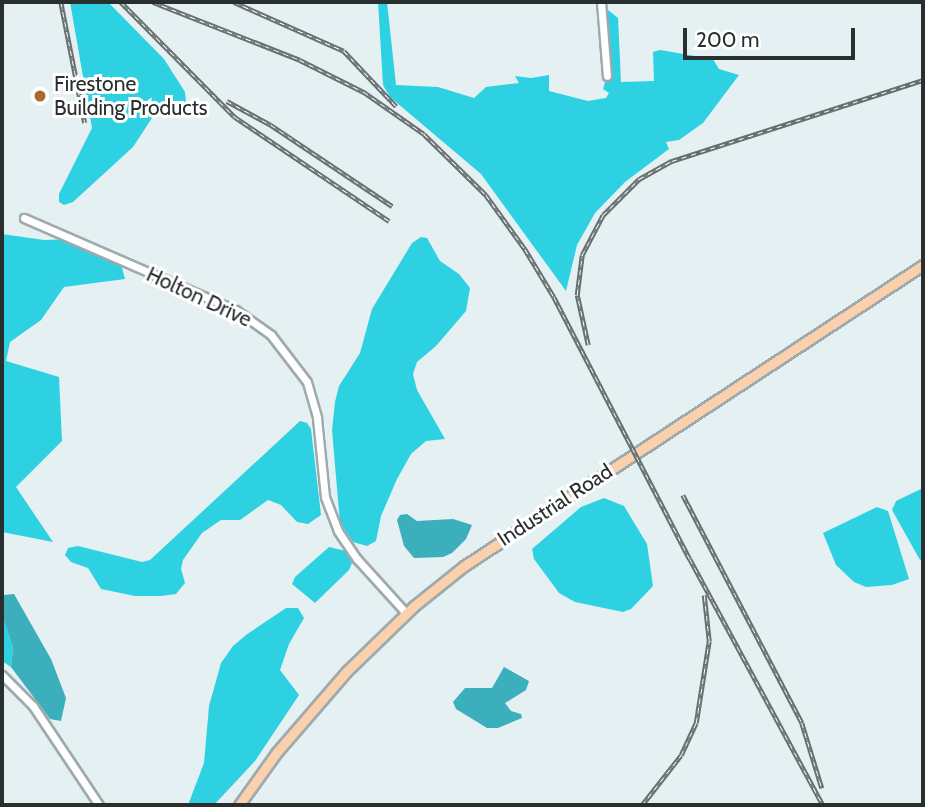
<!DOCTYPE html>
<html>
<head>
<meta charset="utf-8">
<style>
	body { margin:0 }
	#map { position:relative; width:925px; height:807px; overflow:hidden; background:#e4f0f2; font-family:Cabin,sans-serif }
	div>[style] { position:absolute }
	.green>* { inset:0; background:#2ed1e2 }
	.water>* { inset:0; background:#3bafbc }
	.roads { filter:drop-shadow(2px 0 #9eaaab) drop-shadow(-2px 0 #9eaaab) drop-shadow(0 2px #9eaaab) drop-shadow(0 -2px #9eaaab) }
	.minor>* { height:7px; margin:-3.5px; padding:0 3.5px; transform-origin:3.5px; border-radius:3.5px; background:#fff }
	.major>* { height:9px; margin:-4.5px; padding:0 4.5px; transform-origin:4.5px; border-radius:4.5px; background:#fbd0ad }
	.rail>* { height:4.5px; margin-top:-2.25px; transform-origin:0; background:repeating-linear-gradient(90deg,#fff 0 5px,#686f71 0 10px); box-sizing:border-box; border-block:2px solid #686f71 }
	.dots>* { width:19px; height:19px; translate:-50% -50%; box-sizing:border-box; border:4px solid #fff; border-radius:50% }
	span { translate:-50% -50%; white-space:nowrap; text-align:center; line-height:1.15; -webkit-text-stroke:6px #fff; paint-order:stroke }
	.poi-label { font-size:21px; color:#292e2f }
	.left { translate:0 -50%; text-align:left }
	.street-label { font-size:21px; color:#292e2f }
	.frame { position:absolute; inset:0; border:4px solid #292e2f; pointer-events:none }
	.scale { position:absolute; left:683px; top:28px; width:172px; height:32px; box-sizing:border-box; border:4px solid #292e2f; border-top:0; padding-left:9px; font-size:21px; line-height:24px; white-space:nowrap; color:#292e2f; -webkit-text-stroke:5px #fff; paint-order:stroke }
</style>
</head>
<body>
<div id="map">
	<div class="green">
		<div style="clip-path:polygon(70px 2px,108px 2px,164px 59px,185px 92px,186px 102px,175px 110px,167px 108px,156px 112px,133px 147px,73px 202px,64px 205px,59px 202px,59px 194px,92px 128px)"></div>
		<div style="clip-path:polygon(378px 2px,387px 2px,396px 85px,438px 87px,474px 98px,486px 87px,519px 83px,515px 76px,531px 78px,549px 75px,549px 91px,588px 101px,606px 98px,609px 93px,603px 89px,607px 76px,602px 12px,608px 10px,618px 18px,621px 82px,654px 81px,653px 52px,660px 50px,713px 59px,719px 69px,739px 75px,703px 123px,679px 140px,666px 142px,669px 149px,625px 182px,595px 213px,577px 245px,566px 291px,481px 174px,390px 97px,383px 85px)"></div>
		<div style="clip-path:polygon(2px 234px,44px 240px,72px 239px,120px 260px,125px 279px,64px 287px,41px 320px,10px 342px,6px 361px,59px 377px,62px 441px,16px 487px,53px 542px,2px 532px)"></div>
		<div style="clip-path:polygon(421px 237px,427px 238px,440px 261px,459px 274px,470px 288px,466px 311px,436px 346px,417px 362px,413px 374px,417px 390px,445px 439px,426px 441px,411px 454px,397px 479px,381px 516px,376px 541px,367px 546px,353px 542px,340px 523px,332px 430px,335px 402px,339px 386px,360px 353px,372px 309px,412px 243px)"></div>
		<div style="clip-path:polygon(300px 421px,307px 423px,311px 429px,321px 515px,308px 524px,297px 522px,281px 505px,268px 500px,240px 520px,221px 520px,202px 533px,183px 560px,181px 569px,185px 583px,176px 594px,161px 596px,135px 596px,101px 589px,88px 568px,71px 562px,65px 555px,68px 548px,78px 546px,142px 562px,150px 560px)"></div>
		<div style="clip-path:polygon(923px 488px,923px 559px,920px 560px,892px 510px,896px 501px)"></div>
		<div style="clip-path:polygon(604px 498px,624px 506px,647px 544px,653px 586px,631px 609px,623px 612px,575px 602px,559px 593px,534px 559px,532px 549px,581px 507px)"></div>
		<div style="clip-path:polygon(877px 507px,888px 511px,909px 579px,892px 585px,866px 587px,854px 582px,836px 565px,823px 533px)"></div>
		<div style="clip-path:polygon(329px 547px,346px 551px,352px 563px,349px 570px,315px 603px,292px 584px,295px 577px)"></div>
		<div style="clip-path:polygon(2px 576px,4px 621px,13px 648px,11px 667px,2px 661px)"></div>
		<div style="clip-path:polygon(286px 608px,298px 608px,304px 618px,289px 644px,280px 670px,299px 695px,255px 761px,214px 805px,188px 805px,204px 763px,209px 706px,221px 663px,233px 646px,246px 635px)"></div>
	</div>
	<div class="water">
		<div style="clip-path:polygon(407px 514px,417px 521px,453px 519px,472px 525px,466px 539px,452px 553px,443px 557px,414px 558px,404px 546px,397px 520px,400px 515px)"></div>
		<div style="clip-path:polygon(14px 594px,51px 659px,66px 698px,61px 721px,50px 719px,11px 667px,13px 648px,4px 621px,4px 595px)"></div>
		<div style="clip-path:polygon(504px 667px,529px 681px,526px 690px,505px 703px,511px 711px,521px 714px,522px 718px,498px 728px,487px 728px,456px 709px,453px 702px,465px 688px,492px 688px)"></div>
	</div>
	<div class="roads">
		<div class="minor">
			<div style="left:601px;top:2px;width:74px;rotate:85.4deg"></div>
			<div style="left:24px;top:218px;width:231px;rotate:23.5deg"></div>
			<div style="left:236px;top:310px;width:43px;rotate:35.5deg"></div>
			<div style="left:271px;top:335px;width:59px;rotate:52.5deg"></div>
			<div style="left:307px;top:382px;width:37px;rotate:74deg"></div>
			<div style="left:317px;top:418px;width:79px;rotate:84.2deg"></div>
			<div style="left:325px;top:497px;width:36px;rotate:69deg"></div>
			<div style="left:338px;top:531px;width:34px;rotate:56deg"></div>
			<div style="left:357px;top:559px;width:73px;rotate:47.8deg"></div>
			<div style="left:2px;top:675px;width:44px;rotate:45deg"></div>
			<div style="left:33px;top:706px;width:119px;rotate:56.3deg"></div>
		</div>
		<div class="major">
			<div style="left:239px;top:805px;width:65px;rotate:-54.4deg"></div>
			<div style="left:277px;top:752px;width:107px;rotate:-49.2deg"></div>
			<div style="left:347px;top:671px;width:93px;rotate:-44.1deg"></div>
			<div style="left:414px;top:606px;width:64px;rotate:-38.7deg"></div>
			<div style="left:464px;top:566px;width:549px;rotate:-33.26deg"></div>
		</div>
	</div>
	<div class="rail">
		<div style="left:61px;top:2px;width:123px;rotate:78.8deg"></div>
		<div style="left:121px;top:2px;width:162px;rotate:45.3deg"></div>
		<div style="left:235px;top:117px;width:186px;rotate:34deg"></div>
		<div style="left:153px;top:2px;width:158px;rotate:21.5deg"></div>
		<div style="left:300px;top:60px;width:72px;rotate:26.6deg"></div>
		<div style="left:364px;top:92px;width:73px;rotate:35deg"></div>
		<div style="left:424px;top:134px;width:87px;rotate:44.5deg"></div>
		<div style="left:486px;top:195px;width:67px;rotate:54.2deg"></div>
		<div style="left:525px;top:249px;width:56px;rotate:58.9deg"></div>
		<div style="left:554px;top:297px;width:295px;rotate:62.6deg"></div>
		<div style="left:690px;top:559px;width:280px;rotate:61.6deg"></div>
		<div style="left:234px;top:2px;width:120px;rotate:24deg"></div>
		<div style="left:344px;top:51px;width:76px;rotate:46.6deg"></div>
		<div style="left:227px;top:101px;width:50px;rotate:28.6deg"></div>
		<div style="left:271px;top:125px;width:146px;rotate:33.8deg"></div>
		<div style="left:588px;top:345px;width:51px;rotate:-102.4deg"></div>
		<div style="left:577px;top:295px;width:40px;rotate:-82.9deg"></div>
		<div style="left:582px;top:255px;width:45px;rotate:-62.3deg"></div>
		<div style="left:603px;top:215px;width:51px;rotate:-45deg"></div>
		<div style="left:639px;top:179px;width:38px;rotate:-29deg"></div>
		<div style="left:672px;top:161px;width:264px;rotate:-17.9deg"></div>
		<div style="left:683px;top:495px;width:257px;rotate:62.4deg"></div>
		<div style="left:802px;top:723px;width:68px;rotate:72.9deg"></div>
		<div style="left:642px;top:805px;width:63px;rotate:-52deg"></div>
		<div style="left:681px;top:755px;width:35px;rotate:-65deg"></div>
		<div style="left:696px;top:723px;width:83px;rotate:-81deg"></div>
		<div style="left:709px;top:641px;width:46px;rotate:-96.2deg"></div>
	</div>
	<div class="dots">
		<div style="left:40px;top:96px;background:#a96931"></div>
	</div>
	<div class="poi-label">
		<span class="left" style="left:54px;top:96px">Firestone<br>Building Products</span>
	</div>
	<div class="street-label">
		<span style="left:199px;top:297px;rotate:25deg">Holton Drive</span>
		<span style="left:555px;top:505px;rotate:-33deg">Industrial Road</span>
	</div>
	<div class="frame"></div>
	<div class="scale">200 m</div>
</div>
</body>
</html>
